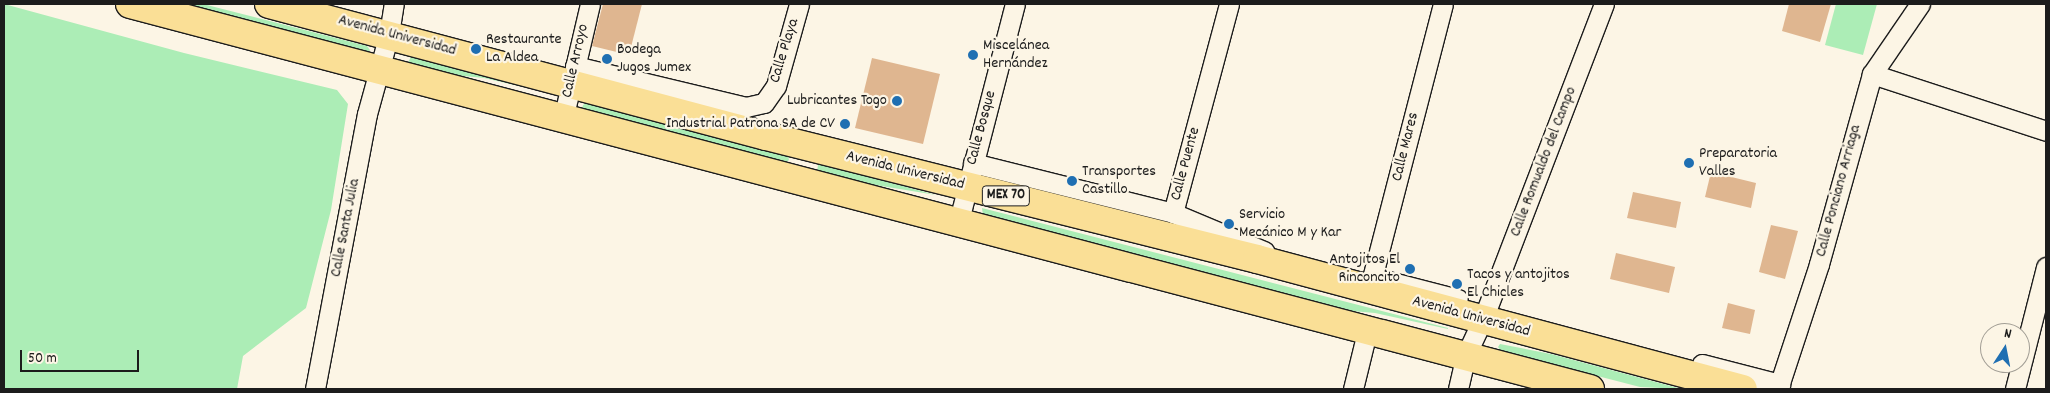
<!DOCTYPE html>
<html>
<head>
<meta charset="utf-8">
<style>
	body { margin:0 }
	#map { position:relative; width:2050px; height:393px; overflow:hidden; background:#fcf5e5; font-family:Dekko,sans-serif }
	div>[style] { position:absolute }
	.green>* { inset:0; background:#acedb6 }
	.building>* { inset:0; background:#dfb690 }
	.roads { filter:drop-shadow(1px 0 #1c1c1c) drop-shadow(-1px 0 #1c1c1c) drop-shadow(0 1px #1c1c1c) drop-shadow(0 -1px #1c1c1c) }
	.minor>* { height:19px; margin:-9.5px; padding:0 9.5px; transform-origin:9.5px; border-radius:9.5px; background:#fcf5e5 }
	.primary>* { height:28px; margin:-14px; padding:0 14px; transform-origin:14px; border-radius:14px; background:#fadf96 }
	.dots>* { width:14px; height:14px; translate:-50% -50%; box-sizing:border-box; border:2px solid #fcf5e5; border-radius:50% }
	span { translate:-50% -50%; white-space:nowrap; text-align:center; line-height:1.15; -webkit-text-stroke:4.5px #fcf5e5; paint-order:stroke }
	.shield-label span { padding:1px 4px; background:#fcf5e5; border:1px solid; border-radius:4px; -webkit-text-stroke-width:0 }
	.shield-label { font-size:15px; color:#1c1c1c; font-weight:700 }
	.street-label { font-size:16px; color:#1c1c1c }
	.poi-label { font-size:16px; color:#1c1c1c }
	.left { translate:0 -50%; text-align:left }
	.right { translate:-100% -50%; text-align:right }
	.frame { position:absolute; inset:0; border:5px solid #1c1c1c; pointer-events:none }
	.north { position:absolute; left:1980px; top:323px; width:50px; height:50px; box-sizing:border-box; background:#fcf5e5; border:1px solid #a29e95; border-radius:50%; rotate:11deg; font-size:14px; font-weight:700; line-height:20px; text-align:center; color:#1c1c1c }
	.north::after { content:''; display:block; margin:auto; width:18px; height:22px; background:#1f6fb2; clip-path:polygon(50% 0,100% 100%,50% 72%,0 100%) }
	.scale { position:absolute; left:20px; top:350px; width:119px; height:22px; box-sizing:border-box; border:2px solid #1c1c1c; border-top:0; padding-left:6px; font-size:15px; line-height:18px; white-space:nowrap; color:#1c1c1c; -webkit-text-stroke:4px #fcf5e5; paint-order:stroke }
</style>
</head>
<body>
<div id="map">
	<div class="green">
		<div style="clip-path:polygon(4px 4px,184px 53px,337px 90px,348px 104px,331px 210px,306px 308px,243px 356px,237px 389px,4px 389px)"></div>
		<div style="clip-path:polygon(172px 4px,203px 4px,367px 46px,370px 50px,368px 53px)"></div>
		<div style="clip-path:polygon(1836px 4px,1877px 4px,1863px 55px,1825px 45px)"></div>
		<div style="clip-path:polygon(411px 57px,535px 89px,536px 90px,484px 78px,443px 74px,407px 64px)"></div>
		<div style="clip-path:polygon(587px 103px,788px 156px,789px 160px,784px 164px,582px 109px,583px 105px)"></div>
		<div style="clip-path:polygon(822px 164px,936px 195px,839px 179px,817px 172px,818px 165px)"></div>
		<div style="clip-path:polygon(982px 208px,1448px 328px,1448px 329px,1375px 313px,1340px 310px,983px 216px)"></div>
		<div style="clip-path:polygon(1500px 344px,1551px 354px,1682px 389px,1640px 387px,1501px 351px,1498px 347px)"></div>
	</div>
	<div class="building">
		<div style="clip-path:polygon(603px 4px,642px 4px,629px 55px,592px 46px)"></div>
		<div style="clip-path:polygon(1789px 4px,1831px 4px,1820px 42px,1782px 31px)"></div>
		<div style="clip-path:polygon(872px 58px,940px 74px,923px 144px,855px 128px)"></div>
		<div style="clip-path:polygon(1711px 172px,1756px 183px,1751px 208px,1705px 197px)"></div>
		<div style="clip-path:polygon(1633px 192px,1681px 202px,1676px 228px,1627px 218px)"></div>
		<div style="clip-path:polygon(1771px 225px,1798px 231px,1785px 279px,1759px 272px)"></div>
		<div style="clip-path:polygon(1616px 253px,1675px 267px,1669px 293px,1610px 279px)"></div>
		<div style="clip-path:polygon(1728px 303px,1755px 310px,1750px 334px,1722px 328px)"></div>
	</div>
	<div class="roads">
		<div class="minor">
			<div style="left:575px;top:66px;width:176px;rotate:13.5deg"></div>
			<div style="left:746px;top:107px;width:18px;rotate:-13deg"></div>
			<div style="left:764px;top:103px;width:21px;rotate:-55deg"></div>
			<div style="left:776px;top:86px;width:85px;rotate:-74.3deg"></div>
			<div style="left:1872px;top:74px;width:183px;rotate:18.1deg"></div>
			<div style="left:563px;top:119px;width:118px;rotate:-76.8deg"></div>
			<div style="left:973px;top:163px;width:206px;rotate:14deg"></div>
			<div style="left:1173px;top:213px;width:216px;rotate:-75deg"></div>
			<div style="left:1173px;top:213px;width:99px;rotate:22.7deg"></div>
			<div style="left:958px;top:224px;width:227px;rotate:-75.5deg"></div>
			<div style="left:1388px;top:281px;width:72px;rotate:14.4deg"></div>
			<div style="left:1369px;top:290px;width:295px;rotate:-75.5deg"></div>
			<div style="left:1702px;top:364px;width:81px;rotate:14.4deg"></div>
			<div style="left:315px;top:389px;width:280px;rotate:-79.3deg"></div>
			<div style="left:367px;top:114px;width:83px;rotate:-74.6deg"></div>
			<div style="left:389px;top:34px;width:30px;rotate:-81deg"></div>
			<div style="left:1353px;top:389px;width:63px;rotate:-76.2deg"></div>
			<div style="left:1458px;top:389px;width:35px;rotate:-77deg"></div>
			<div style="left:1466px;top:355px;width:40px;rotate:-65deg"></div>
			<div style="left:1483px;top:319px;width:337px;rotate:-69deg"></div>
			<div style="left:1778px;top:389px;width:132px;rotate:-71.8deg"></div>
			<div style="left:1819px;top:264px;width:197px;rotate:-74.4deg"></div>
			<div style="left:1872px;top:74px;width:85px;rotate:-55.6deg"></div>
			<div style="left:2015px;top:389px;width:126px;rotate:-75.7deg"></div>
		</div>
		<div class="primary">
			<div style="left:130px;top:4px;width:1510px;rotate:14.77deg"></div>
			<div style="left:269px;top:4px;width:514px;rotate:14.87deg"></div>
			<div style="left:766px;top:136px;width:506px;rotate:14.06deg"></div>
			<div style="left:1257px;top:259px;width:503px;rotate:14.98deg"></div>
		</div>
	</div>
	<div class="dots">
		<div style="left:476px;top:49px;background:#1f6fb2"></div>
		<div style="left:973px;top:55px;background:#1f6fb2"></div>
		<div style="left:607px;top:59px;background:#1f6fb2"></div>
		<div style="left:897px;top:101px;background:#1f6fb2"></div>
		<div style="left:845px;top:124px;background:#1f6fb2"></div>
		<div style="left:1689px;top:163px;background:#1f6fb2"></div>
		<div style="left:1072px;top:181px;background:#1f6fb2"></div>
		<div style="left:1229px;top:224px;background:#1f6fb2"></div>
		<div style="left:1410px;top:269px;background:#1f6fb2"></div>
		<div style="left:1457px;top:284px;background:#1f6fb2"></div>
	</div>
	<div class="shield-label">
		<span style="left:1006px;top:196px">MEX 70</span>
	</div>
	<div class="street-label">
		<span style="left:397px;top:36px;rotate:15deg">Avenida Universidad</span>
		<span style="left:785px;top:51px;rotate:-73deg">Calle Playa</span>
		<span style="left:576px;top:61px;rotate:-77deg">Calle Arroyo</span>
		<span style="left:982px;top:128px;rotate:-75deg">Calle Bosque</span>
		<span style="left:1406px;top:147px;rotate:-76deg">Calle Mares</span>
		<span style="left:1544px;top:162px;rotate:-69deg">Calle Romualdo del Campo</span>
		<span style="left:1186px;top:164px;rotate:-75deg">Calle Puente</span>
		<span style="left:905px;top:171px;rotate:14deg">Avenida Universidad</span>
		<span style="left:1839px;top:191px;rotate:-75deg">Calle Ponciano Arriaga</span>
		<span style="left:346px;top:228px;rotate:-79deg">Calle Santa Julia</span>
		<span style="left:1471px;top:317px;rotate:15deg">Avenida Universidad</span>
	</div>
	<div class="poi-label">
		<span class="left" style="left:486px;top:49px">Restaurante<br>La Aldea</span>
		<span class="left" style="left:983px;top:55px">Miscelánea<br>Hernández</span>
		<span class="left" style="left:617px;top:59px">Bodega<br>Jugos Jumex</span>
		<span class="right" style="left:887px;top:101px">Lubricantes Togo</span>
		<span class="right" style="left:835px;top:124px">Industrial Patrona SA de CV</span>
		<span class="left" style="left:1699px;top:163px">Preparatoria<br>Valles</span>
		<span class="left" style="left:1082px;top:181px">Transportes<br>Castillo</span>
		<span class="left" style="left:1239px;top:224px">Servicio<br>Mecánico M y Kar</span>
		<span class="right" style="left:1400px;top:269px">Antojitos El<br>Rinconcito</span>
		<span class="left" style="left:1467px;top:284px">Tacos y antojitos<br>El Chicles</span>
	</div>
	<div class="frame"></div>
	<div class="north">N</div>
	<div class="scale">50 m</div>
</div>
</body>
</html>
